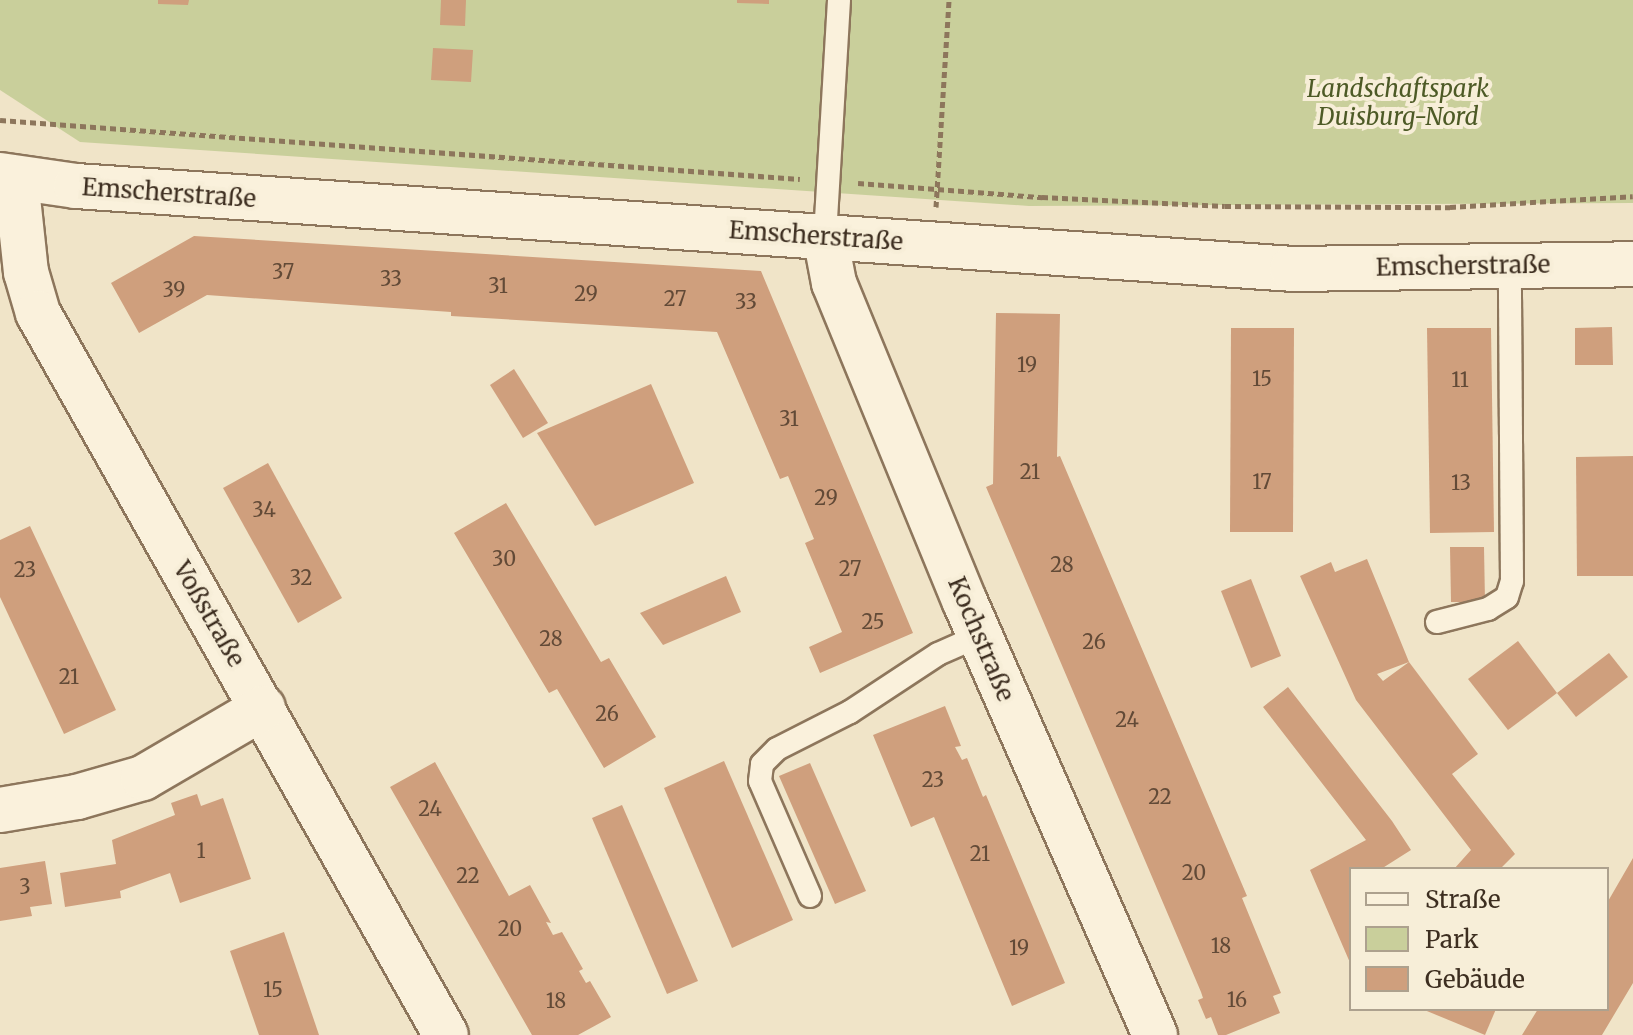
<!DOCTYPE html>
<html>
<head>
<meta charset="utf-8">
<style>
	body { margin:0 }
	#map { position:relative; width:1633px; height:1035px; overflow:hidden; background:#f0e4c8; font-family:Merriweather,serif }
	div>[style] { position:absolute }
	.green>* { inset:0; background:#c9cf9b }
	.building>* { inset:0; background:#cf9f7d }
	.path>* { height:5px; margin-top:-2.5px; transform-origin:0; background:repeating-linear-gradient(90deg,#8d765c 0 6px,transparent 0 10px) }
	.roads { filter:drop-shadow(2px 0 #8d765c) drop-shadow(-2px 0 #8d765c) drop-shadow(0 2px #8d765c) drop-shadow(0 -2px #8d765c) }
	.service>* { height:22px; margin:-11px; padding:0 11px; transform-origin:11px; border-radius:11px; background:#faf1dc }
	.minor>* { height:44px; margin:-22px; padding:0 22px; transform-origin:22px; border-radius:22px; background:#faf1dc }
	.tertiary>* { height:44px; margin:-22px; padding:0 22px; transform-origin:22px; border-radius:22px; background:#faf1dc }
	span { translate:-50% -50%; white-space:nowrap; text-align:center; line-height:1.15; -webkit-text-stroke:8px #f7eed8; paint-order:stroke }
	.number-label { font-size:20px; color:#624a37 }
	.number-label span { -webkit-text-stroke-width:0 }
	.park-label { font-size:24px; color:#4d5a26; font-style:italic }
	.street-label { font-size:24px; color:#3d2e20 }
	.legend { position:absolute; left:1349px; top:867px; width:260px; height:144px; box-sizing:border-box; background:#f7eed8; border:2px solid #ada18e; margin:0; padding:10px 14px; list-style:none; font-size:24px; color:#3d2e20 }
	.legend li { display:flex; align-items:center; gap:16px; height:40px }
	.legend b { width:40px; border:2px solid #ada18e }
</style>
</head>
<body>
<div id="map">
	<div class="green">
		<div style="clip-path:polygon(0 0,1633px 0,1633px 203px,1029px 206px,80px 142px,0 90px)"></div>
	</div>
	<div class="building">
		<div style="clip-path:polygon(158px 0,189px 0,188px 5px,158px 4px)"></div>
		<div style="clip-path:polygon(441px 0,466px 0,465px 26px,440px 25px)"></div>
		<div style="clip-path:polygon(737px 0,769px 0,769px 4px,737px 3px)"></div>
		<div style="clip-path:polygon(433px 48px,473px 50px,471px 82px,431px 80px)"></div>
		<div style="clip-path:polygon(194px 236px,761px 271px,913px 633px,820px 673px,809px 647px,842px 632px,805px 543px,814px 539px,788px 476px,780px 479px,717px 332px,451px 316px,451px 312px,207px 295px,139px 333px,111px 283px)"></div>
		<div style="clip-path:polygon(996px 313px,1060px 314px,1057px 457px,1060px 456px,1247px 896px,1242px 898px,1281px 993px,1273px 996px,1280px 1013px,1226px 1035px,1218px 1035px,1211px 1017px,1206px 1019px,1198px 1000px,1203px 998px,1201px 992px,986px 487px,993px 484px)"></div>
		<div style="clip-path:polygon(1612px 327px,1613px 365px,1575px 365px,1575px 328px)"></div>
		<div style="clip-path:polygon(1231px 328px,1294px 328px,1293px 532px,1230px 532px)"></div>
		<div style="clip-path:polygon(1427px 328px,1491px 328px,1494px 532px,1430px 533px)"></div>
		<div style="clip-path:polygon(514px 369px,548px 423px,523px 438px,490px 385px)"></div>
		<div style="clip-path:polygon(651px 384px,694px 483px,595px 526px,537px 433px)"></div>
		<div style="clip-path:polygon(1633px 456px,1633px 576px,1577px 576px,1576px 457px)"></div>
		<div style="clip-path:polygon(268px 463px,342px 598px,298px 623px,223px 488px)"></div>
		<div style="clip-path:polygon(506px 503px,601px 662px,609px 658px,656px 737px,604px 768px,557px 689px,549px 693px,454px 533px)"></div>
		<div style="clip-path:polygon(30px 526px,116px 710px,64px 734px,0 597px,0 540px)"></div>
		<div style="clip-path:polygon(1450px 547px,1484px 547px,1485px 602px,1451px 602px)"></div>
		<div style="clip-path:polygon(evenodd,1367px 559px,1409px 662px,1478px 754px,1452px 774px,1515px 854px,1500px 869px,1454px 869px,1471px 850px,1356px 700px,1300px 576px,1331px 562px,1335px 572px,1367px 559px,1409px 662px,1383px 681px,1377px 674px,1409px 662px)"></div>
		<div style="clip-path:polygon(726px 576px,741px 612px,663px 645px,640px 613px)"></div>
		<div style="clip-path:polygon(1251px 579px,1281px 656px,1251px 668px,1221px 591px)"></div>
		<div style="clip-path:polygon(1518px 641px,1557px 693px,1508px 730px,1468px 679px)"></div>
		<div style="clip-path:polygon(1609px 653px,1628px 677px,1576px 717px,1557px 693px)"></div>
		<div style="clip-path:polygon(1288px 687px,1392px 821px,1411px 850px,1381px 869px,1351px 869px,1351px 965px,1310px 870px,1366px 840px,1263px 707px)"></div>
		<div style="clip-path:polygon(945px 706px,961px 746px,955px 747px,962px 760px,967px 758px,983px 797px,986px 795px,1065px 983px,1012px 1006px,934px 817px,911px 827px,873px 735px)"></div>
		<div style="clip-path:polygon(724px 761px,793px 920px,732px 948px,664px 788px)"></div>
		<div style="clip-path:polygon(435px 762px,509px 896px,530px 885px,551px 923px,546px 922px,553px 935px,562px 932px,583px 969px,579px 971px,586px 983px,590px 981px,611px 1017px,578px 1035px,532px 1035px,390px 787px)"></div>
		<div style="clip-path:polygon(810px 763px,866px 891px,835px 904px,779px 776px)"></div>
		<div style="clip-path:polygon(197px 794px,201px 806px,223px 798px,251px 879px,180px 903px,170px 873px,120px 891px,121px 898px,65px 907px,60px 873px,116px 864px,112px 840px,175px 815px,171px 803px)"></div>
		<div style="clip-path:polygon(622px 805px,698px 981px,667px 994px,592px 818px)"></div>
		<div style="clip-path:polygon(1633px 858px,1633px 983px,1602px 1035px,1522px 1035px,1538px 1009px,1607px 1009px,1607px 903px)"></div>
		<div style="clip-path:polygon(45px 861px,52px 904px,30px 907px,32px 916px,0 921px,0 868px)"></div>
		<div style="clip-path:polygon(284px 932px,317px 1029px,319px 1035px,259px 1035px,230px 951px)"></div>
		<div style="clip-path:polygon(1422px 1009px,1496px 1009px,1485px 1035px)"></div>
	</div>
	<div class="path">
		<div style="left:0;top:120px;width:802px;rotate:4.22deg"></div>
		<div style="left:858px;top:183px;width:185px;rotate:4.4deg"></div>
		<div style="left:1042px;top:197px;width:183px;rotate:2.8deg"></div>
		<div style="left:1225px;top:206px;width:225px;rotate:0.3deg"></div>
		<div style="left:1450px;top:207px;width:183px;rotate:-3.4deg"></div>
		<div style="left:936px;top:207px;width:207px;rotate:-86.4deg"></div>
	</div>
	<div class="roads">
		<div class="service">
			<div style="left:825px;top:236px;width:236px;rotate:-86.6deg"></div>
			<div style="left:1437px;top:622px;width:53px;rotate:-14.3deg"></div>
			<div style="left:1488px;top:609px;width:22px;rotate:-32deg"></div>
			<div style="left:1507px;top:597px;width:17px;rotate:-73deg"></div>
			<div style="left:1512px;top:581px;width:315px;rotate:-90.4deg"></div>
			<div style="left:810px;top:896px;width:125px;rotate:-113.5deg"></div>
			<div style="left:760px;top:781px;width:17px;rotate:-83deg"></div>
			<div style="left:762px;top:764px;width:21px;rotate:-45deg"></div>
			<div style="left:777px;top:749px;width:82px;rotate:-26.9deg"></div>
			<div style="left:850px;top:712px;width:105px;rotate:-33.4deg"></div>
			<div style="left:938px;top:654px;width:45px;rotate:-23.7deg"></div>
		</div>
		<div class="minor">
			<div style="left:16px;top:179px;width:94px;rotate:83.9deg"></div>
			<div style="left:26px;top:272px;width:43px;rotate:73.7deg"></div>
			<div style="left:38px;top:313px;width:829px;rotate:60.53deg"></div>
			<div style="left:825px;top:236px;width:48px;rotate:79.2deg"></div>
			<div style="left:834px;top:283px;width:345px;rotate:67.7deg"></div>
			<div style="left:965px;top:602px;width:473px;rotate:66.3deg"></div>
			<div style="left:0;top:810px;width:78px;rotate:-9.6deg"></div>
			<div style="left:77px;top:797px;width:69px;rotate:-16.1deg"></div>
			<div style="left:143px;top:778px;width:139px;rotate:-30.3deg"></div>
		</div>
		<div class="tertiary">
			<div style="left:0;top:175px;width:77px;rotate:8.2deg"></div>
			<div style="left:76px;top:186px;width:1219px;rotate:3.9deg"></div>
			<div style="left:1292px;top:269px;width:341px;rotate:-0.8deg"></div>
		</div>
	</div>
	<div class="number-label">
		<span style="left:283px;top:271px">37</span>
		<span style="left:391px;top:278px">33</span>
		<span style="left:498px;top:285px">31</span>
		<span style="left:174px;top:289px">39</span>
		<span style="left:586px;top:293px">29</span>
		<span style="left:675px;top:298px">27</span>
		<span style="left:746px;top:301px">33</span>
		<span style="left:1027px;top:364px">19</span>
		<span style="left:1262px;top:378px">15</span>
		<span style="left:1460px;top:379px">11</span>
		<span style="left:789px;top:418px">31</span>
		<span style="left:1030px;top:471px">21</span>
		<span style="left:1262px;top:481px">17</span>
		<span style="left:1461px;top:482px">13</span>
		<span style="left:826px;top:497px">29</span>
		<span style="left:264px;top:509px">34</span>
		<span style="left:504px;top:558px">30</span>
		<span style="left:1062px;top:564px">28</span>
		<span style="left:850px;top:568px">27</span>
		<span style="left:25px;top:569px">23</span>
		<span style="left:301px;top:577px">32</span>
		<span style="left:873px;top:621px">25</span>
		<span style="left:551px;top:638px">28</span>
		<span style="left:1094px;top:641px">26</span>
		<span style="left:69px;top:676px">21</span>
		<span style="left:607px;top:713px">26</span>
		<span style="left:1127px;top:719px">24</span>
		<span style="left:933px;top:779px">23</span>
		<span style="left:1160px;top:796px">22</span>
		<span style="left:430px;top:808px">24</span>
		<span style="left:201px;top:850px">1</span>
		<span style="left:980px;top:853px">21</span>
		<span style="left:1194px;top:872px">20</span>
		<span style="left:468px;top:875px">22</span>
		<span style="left:25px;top:886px">3</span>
		<span style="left:510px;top:928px">20</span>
		<span style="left:1221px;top:945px">18</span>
		<span style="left:1019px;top:947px">19</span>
		<span style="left:273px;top:989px">15</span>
		<span style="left:1237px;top:999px">16</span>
		<span style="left:556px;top:1000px">18</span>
	</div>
	<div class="park-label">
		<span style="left:1398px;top:103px">Landschaftspark<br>Duisburg-Nord</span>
	</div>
	<div class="street-label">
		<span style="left:169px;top:193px;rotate:4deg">Emscherstraße</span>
		<span style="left:816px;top:236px;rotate:4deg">Emscherstraße</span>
		<span style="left:1463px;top:266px;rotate:-1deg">Emscherstraße</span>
		<span style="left:209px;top:614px;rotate:60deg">Voßstraße</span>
		<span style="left:981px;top:639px;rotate:67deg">Kochstraße</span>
	</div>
	<ul class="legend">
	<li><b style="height:10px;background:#faf1dc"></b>Straße</li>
	<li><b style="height:22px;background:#c9cf9b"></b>Park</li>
	<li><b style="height:22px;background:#cf9f7d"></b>Gebäude</li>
	</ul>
</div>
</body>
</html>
